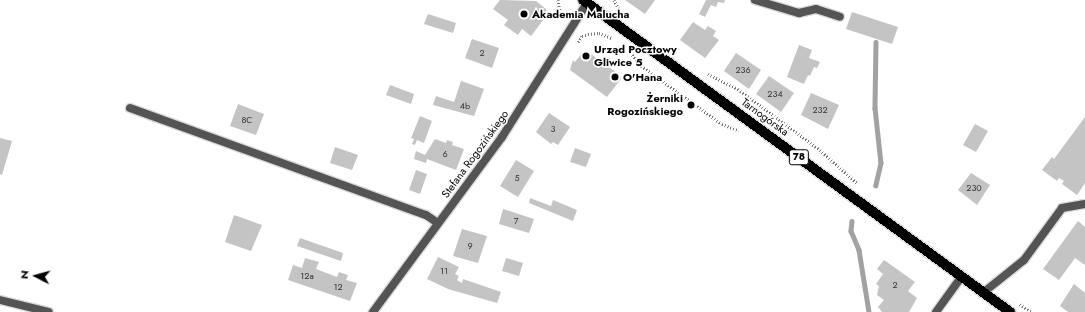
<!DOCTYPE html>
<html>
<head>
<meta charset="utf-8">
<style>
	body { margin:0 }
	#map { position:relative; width:1085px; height:312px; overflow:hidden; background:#fff; font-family:Jost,sans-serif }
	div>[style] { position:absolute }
	.stream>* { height:4.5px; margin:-2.25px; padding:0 2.25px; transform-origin:2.25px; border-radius:2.25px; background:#a2a2a2 }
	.building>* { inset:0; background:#c4c4c4 }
	.path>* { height:2.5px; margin-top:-1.25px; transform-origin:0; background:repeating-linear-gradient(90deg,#767676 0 1px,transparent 0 3px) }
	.roads { filter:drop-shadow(1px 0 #dbdbdb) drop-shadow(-1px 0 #dbdbdb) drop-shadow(0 1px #dbdbdb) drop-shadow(0 -1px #dbdbdb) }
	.lane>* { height:8px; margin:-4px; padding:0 4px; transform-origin:4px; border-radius:4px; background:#545454 }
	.street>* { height:8px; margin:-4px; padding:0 4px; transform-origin:4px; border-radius:4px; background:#545454 }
	.primary>* { height:10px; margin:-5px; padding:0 5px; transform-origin:5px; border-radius:5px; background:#000 }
	.dots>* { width:11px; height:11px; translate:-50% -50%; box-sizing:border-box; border:2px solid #fff; border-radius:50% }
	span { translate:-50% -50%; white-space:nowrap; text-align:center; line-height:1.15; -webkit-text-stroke:3px #fff; paint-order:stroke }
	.number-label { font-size:9px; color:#313131 }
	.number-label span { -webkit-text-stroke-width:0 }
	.shield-label span { padding:1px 3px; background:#fff; border:1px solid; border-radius:3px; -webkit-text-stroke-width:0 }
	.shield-label { font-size:10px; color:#000; font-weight:700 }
	.poi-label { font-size:11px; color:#000; font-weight:700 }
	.left { translate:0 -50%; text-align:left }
	.right { translate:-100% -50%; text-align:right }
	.street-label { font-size:11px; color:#000 }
	.north { position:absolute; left:16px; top:256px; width:40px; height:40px; -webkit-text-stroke:3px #fff; paint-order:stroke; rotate:276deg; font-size:11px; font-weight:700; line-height:16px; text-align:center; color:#000 }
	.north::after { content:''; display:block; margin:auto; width:14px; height:18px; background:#000; clip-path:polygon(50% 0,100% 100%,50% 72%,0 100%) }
</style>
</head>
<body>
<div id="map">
	<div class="stream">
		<div style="left:876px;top:42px;width:66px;rotate:90.9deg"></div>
		<div style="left:875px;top:108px;width:55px;rotate:83.8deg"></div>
		<div style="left:881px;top:163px;width:23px;rotate:103deg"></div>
		<div style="left:852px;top:221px;width:10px;rotate:96deg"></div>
		<div style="left:851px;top:231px;width:21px;rotate:67deg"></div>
		<div style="left:859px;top:250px;width:63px;rotate:80.8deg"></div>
	</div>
	<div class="building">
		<div style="clip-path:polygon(500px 0,536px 1px,546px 9px,547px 15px,531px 36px,522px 29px,518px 35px,504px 25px,508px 20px,493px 9px)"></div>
		<div style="clip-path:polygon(625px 0,655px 0,645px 14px)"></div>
		<div style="clip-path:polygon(706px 0,725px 0,724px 3px,718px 2px,716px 7px,711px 5px,705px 17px,699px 14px)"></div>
		<div style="clip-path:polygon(852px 12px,898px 27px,892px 44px,846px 29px)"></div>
		<div style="clip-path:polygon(428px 14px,456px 23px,453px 33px,424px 24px)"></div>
		<div style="clip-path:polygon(693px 22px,705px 30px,708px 26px,716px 31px,713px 36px,719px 40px,705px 58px,680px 40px)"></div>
		<div style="clip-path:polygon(472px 39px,499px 48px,492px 68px,465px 58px)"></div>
		<div style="clip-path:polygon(799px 45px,812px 50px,809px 58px,820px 62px,817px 68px,814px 67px,810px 76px,808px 75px,804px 84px,787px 77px)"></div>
		<div style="clip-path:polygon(588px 52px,620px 75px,621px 79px,607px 97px,570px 70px,573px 60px,575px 62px,582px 53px)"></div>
		<div style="clip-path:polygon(736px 53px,761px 70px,749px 89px,724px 71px)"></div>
		<div style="clip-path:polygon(769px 76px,794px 93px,781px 112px,756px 94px)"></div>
		<div style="clip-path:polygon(461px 81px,484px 89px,474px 116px,433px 105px,436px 96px,454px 102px)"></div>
		<div style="clip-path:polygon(390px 85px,414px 94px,411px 104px,386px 95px)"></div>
		<div style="clip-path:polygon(811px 93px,839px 105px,828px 129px,801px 115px)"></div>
		<div style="clip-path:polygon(238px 104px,264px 114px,256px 135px,230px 126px)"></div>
		<div style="clip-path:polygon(549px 113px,570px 127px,558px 145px,553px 142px,551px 144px,536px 132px)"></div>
		<div style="clip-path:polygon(420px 116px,432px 121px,424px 143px,417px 140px,415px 145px,412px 144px,414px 139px,411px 138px)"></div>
		<div style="clip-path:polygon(1085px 117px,1085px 183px,1077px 195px,1062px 184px,1064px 181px,1059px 178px,1057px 181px,1042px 170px,1052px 157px,1054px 159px)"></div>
		<div style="clip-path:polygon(975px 124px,988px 131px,976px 152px,963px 145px)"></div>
		<div style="clip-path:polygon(0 138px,12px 141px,2px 175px,0 174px)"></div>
		<div style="clip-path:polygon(435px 139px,446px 143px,447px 140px,453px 142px,452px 145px,464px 149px,456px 170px,427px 159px,426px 163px,414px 159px,416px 151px,425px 155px)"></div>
		<div style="clip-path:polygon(335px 147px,358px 155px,352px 170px,330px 163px)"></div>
		<div style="clip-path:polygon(575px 148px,591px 154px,586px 167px,570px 162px)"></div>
		<div style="clip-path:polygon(516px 160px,534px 171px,518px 197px,500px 186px)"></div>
		<div style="clip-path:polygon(416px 170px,427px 174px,420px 194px,409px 190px)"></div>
		<div style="clip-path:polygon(971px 173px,990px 185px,977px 205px,958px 190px)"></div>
		<div style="clip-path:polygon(530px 198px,551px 206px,553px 200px,577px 210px,573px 221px,529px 203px)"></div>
		<div style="clip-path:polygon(503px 209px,534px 219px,529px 233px,499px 224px)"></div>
		<div style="clip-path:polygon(234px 215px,262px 225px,251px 251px,225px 242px)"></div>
		<div style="clip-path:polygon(1078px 221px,1085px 227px,1085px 265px,1075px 258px,1059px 280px,1043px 269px)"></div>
		<div style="clip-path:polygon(462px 229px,487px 236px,478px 263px,453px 256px)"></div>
		<div style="clip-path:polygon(300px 238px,343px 253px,341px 261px,297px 246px)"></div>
		<div style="clip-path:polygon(438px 257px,459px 267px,455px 274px,459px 276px,457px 280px,462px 283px,463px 279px,501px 292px,497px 303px,448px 289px,427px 279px)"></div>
		<div style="clip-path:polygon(305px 258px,319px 262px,316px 269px,337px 277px,339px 272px,348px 275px,346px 280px,357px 283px,350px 301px,288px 280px,293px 265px,302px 268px)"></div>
		<div style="clip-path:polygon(506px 258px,523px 263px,519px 276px,502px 271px)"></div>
		<div style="clip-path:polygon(884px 260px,915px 282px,908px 291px,917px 298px,909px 312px,882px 312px,878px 307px,884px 300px,877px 295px,879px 286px,876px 284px,883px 274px,877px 269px)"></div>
		<div style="clip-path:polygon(1074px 284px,1085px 293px,1085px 312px,1068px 312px,1060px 306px)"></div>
	</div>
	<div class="path">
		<div style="left:558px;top:0;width:19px;rotate:78deg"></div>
		<div style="left:614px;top:0;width:10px;rotate:61deg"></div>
		<div style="left:578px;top:42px;width:7px;rotate:-56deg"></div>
		<div style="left:582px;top:36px;width:6px;rotate:-18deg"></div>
		<div style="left:588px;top:34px;width:11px;rotate:-5deg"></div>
		<div style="left:599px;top:33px;width:14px;rotate:21deg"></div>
		<div style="left:629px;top:50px;width:17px;rotate:54deg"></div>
		<div style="left:639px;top:64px;width:102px;rotate:35.9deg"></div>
		<div style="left:722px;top:124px;width:18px;rotate:22deg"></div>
		<div style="left:708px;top:74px;width:34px;rotate:27deg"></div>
		<div style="left:738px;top:89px;width:102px;rotate:36.6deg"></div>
		<div style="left:820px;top:150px;width:50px;rotate:41.7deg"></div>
		<div style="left:1020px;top:304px;width:14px;rotate:36deg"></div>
	</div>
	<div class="roads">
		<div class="lane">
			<div style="left:755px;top:0;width:46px;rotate:16.5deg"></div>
			<div style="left:799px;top:13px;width:17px;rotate:-13deg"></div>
			<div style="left:816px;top:9px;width:25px;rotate:18deg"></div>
			<div style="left:130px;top:108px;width:315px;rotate:19.9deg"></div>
			<div style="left:426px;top:215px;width:14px;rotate:34deg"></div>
			<div style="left:984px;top:292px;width:51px;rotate:-38.7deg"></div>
			<div style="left:1024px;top:260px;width:64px;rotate:-53.8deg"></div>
			<div style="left:1062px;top:208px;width:23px;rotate:-10deg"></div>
		</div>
		<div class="street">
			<div style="left:0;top:300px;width:50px;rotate:13.8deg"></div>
			<div style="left:373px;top:312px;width:217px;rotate:-53.6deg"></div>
			<div style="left:502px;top:137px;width:159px;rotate:-57.6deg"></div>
			<div style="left:936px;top:312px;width:44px;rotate:-54.2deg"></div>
		</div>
		<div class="primary">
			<div style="left:583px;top:0;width:529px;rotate:36.15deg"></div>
		</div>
	</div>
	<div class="dots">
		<div style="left:524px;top:14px;background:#000"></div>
		<div style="left:586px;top:56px;background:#000"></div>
		<div style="left:615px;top:77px;background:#000"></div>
		<div style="left:691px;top:105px;background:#000"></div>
	</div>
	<div class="number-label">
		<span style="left:482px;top:53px">2</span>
		<span style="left:743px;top:70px">236</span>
		<span style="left:775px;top:94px">234</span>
		<span style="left:465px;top:106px">4b</span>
		<span style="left:820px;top:110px">232</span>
		<span style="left:247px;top:120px">8C</span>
		<span style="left:553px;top:129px">3</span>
		<span style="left:445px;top:154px">6</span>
		<span style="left:517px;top:178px">5</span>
		<span style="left:974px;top:188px">230</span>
		<span style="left:516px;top:221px">7</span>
		<span style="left:470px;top:246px">9</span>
		<span style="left:444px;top:271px">11</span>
		<span style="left:307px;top:276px">12a</span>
		<span style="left:895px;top:285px">2</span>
		<span style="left:338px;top:287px">12</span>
	</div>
	<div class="shield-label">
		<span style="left:799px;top:157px">78</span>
	</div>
	<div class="poi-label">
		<span class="left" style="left:532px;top:14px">Akademia Malucha</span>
		<span class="left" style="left:594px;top:56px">Urząd Pocztowy<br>Gliwice 5</span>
		<span class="left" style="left:623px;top:77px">O'Hana</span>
		<span class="right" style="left:683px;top:105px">Żerniki<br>Rogozińskiego</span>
	</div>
	<div class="street-label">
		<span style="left:765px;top:117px;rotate:36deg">Tarnogórska</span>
		<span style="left:475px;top:154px;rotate:-54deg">Stefana Rogozińskiego</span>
	</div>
	<div class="north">N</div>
</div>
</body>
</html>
